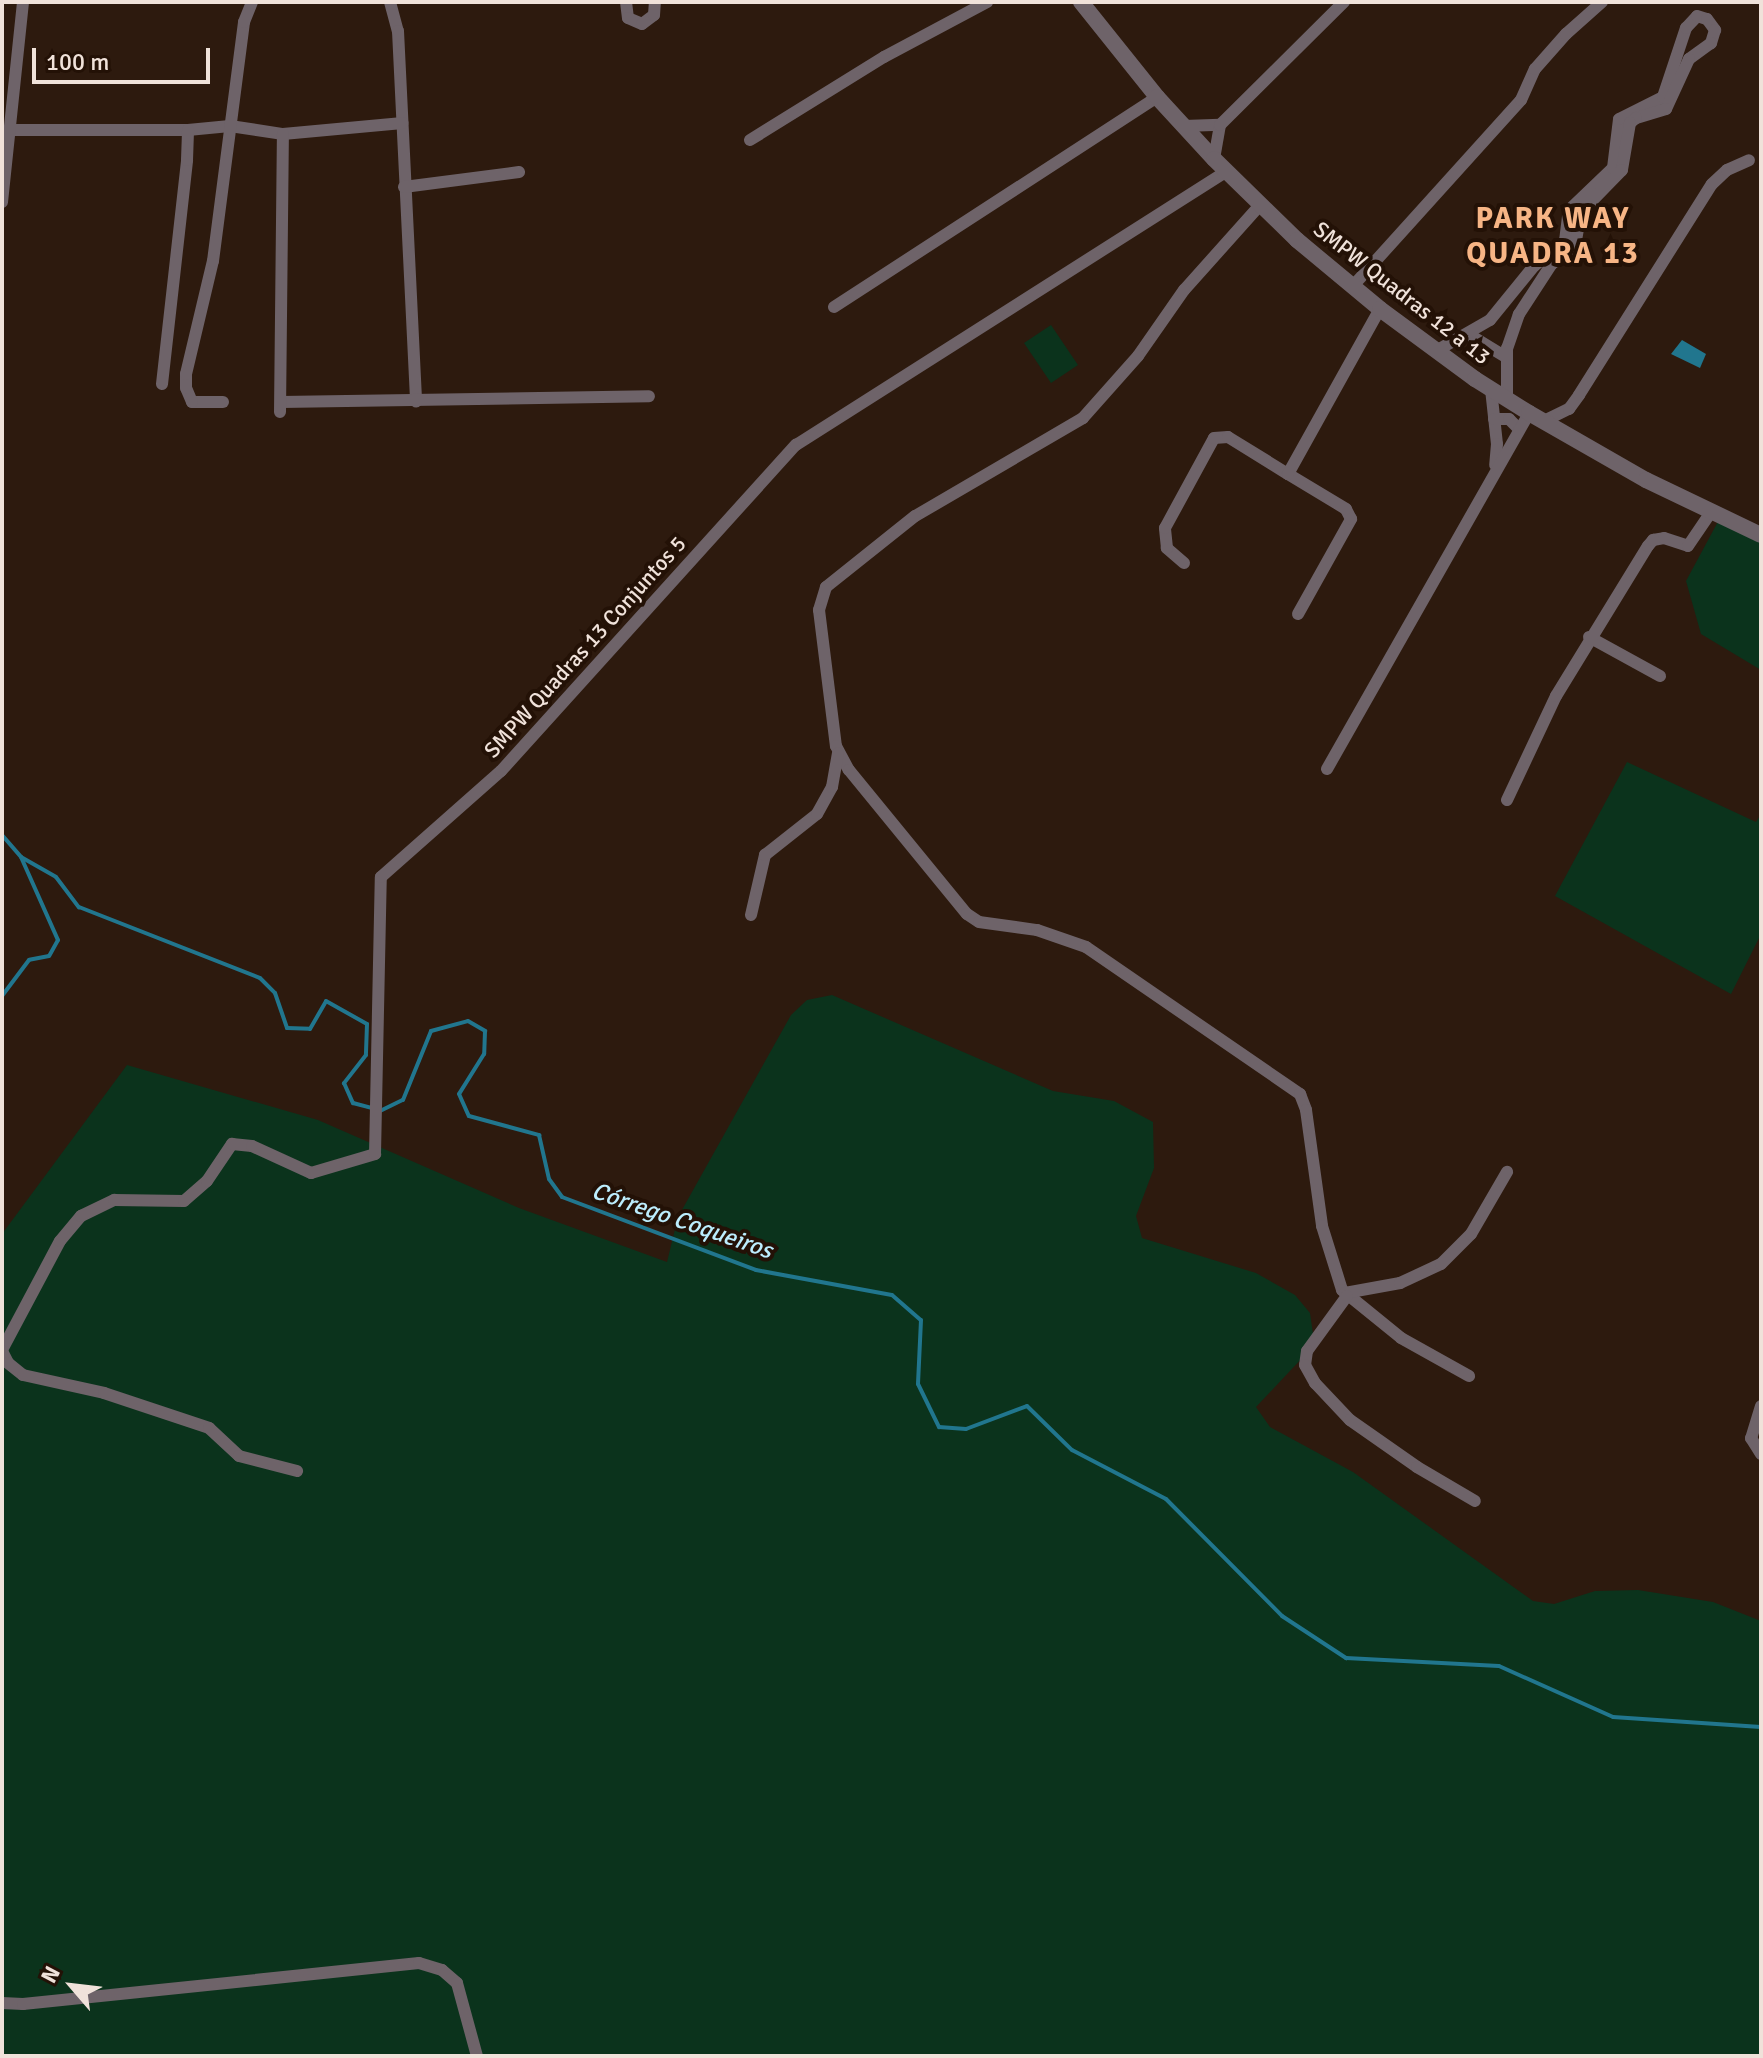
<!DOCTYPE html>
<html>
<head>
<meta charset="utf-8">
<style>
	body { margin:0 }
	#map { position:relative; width:1763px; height:2058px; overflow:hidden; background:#2d1a0e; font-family:Signika,sans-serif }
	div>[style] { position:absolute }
	.green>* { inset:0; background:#0b331c }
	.water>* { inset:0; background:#21768e }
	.stream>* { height:4px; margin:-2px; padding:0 2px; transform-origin:2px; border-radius:2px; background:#21768e }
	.minor>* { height:12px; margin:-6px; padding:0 6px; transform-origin:6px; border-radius:6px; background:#6e6369 }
	.tertiary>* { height:16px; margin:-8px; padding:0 8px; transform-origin:8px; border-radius:8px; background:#6e6369 }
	span { translate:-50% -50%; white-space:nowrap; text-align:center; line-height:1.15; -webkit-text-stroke:8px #231106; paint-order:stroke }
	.street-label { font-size:22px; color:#f0e2da }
	.water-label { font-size:24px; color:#bcedfd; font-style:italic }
	.district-label { font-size:30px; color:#f7b585; font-weight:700; letter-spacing:2px }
	.frame { position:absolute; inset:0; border:4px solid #f0e2da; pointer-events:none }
	.north { position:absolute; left:32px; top:1946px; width:80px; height:80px; -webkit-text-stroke:6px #231106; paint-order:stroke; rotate:298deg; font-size:22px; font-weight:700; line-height:32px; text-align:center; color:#f0e2da }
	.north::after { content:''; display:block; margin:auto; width:28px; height:36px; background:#f0e2da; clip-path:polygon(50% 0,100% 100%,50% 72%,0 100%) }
	.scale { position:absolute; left:32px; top:48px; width:178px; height:36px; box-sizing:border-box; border:4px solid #f0e2da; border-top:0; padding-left:10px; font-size:24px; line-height:28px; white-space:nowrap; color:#f0e2da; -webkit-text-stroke:6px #231106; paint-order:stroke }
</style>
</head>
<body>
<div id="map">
	<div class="green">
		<div style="clip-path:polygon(1051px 325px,1078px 365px,1051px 383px,1024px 343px)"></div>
		<div style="clip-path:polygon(1721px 516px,1761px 532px,1761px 670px,1701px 634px,1686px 581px)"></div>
		<div style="clip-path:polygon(1627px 762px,1756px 822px,1761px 814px,1761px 934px,1731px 994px,1555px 896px)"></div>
		<div style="clip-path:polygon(832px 995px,1053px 1091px,1114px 1101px,1153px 1122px,1154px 1168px,1136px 1216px,1142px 1238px,1256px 1273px,1295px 1295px,1310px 1313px,1313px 1334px,1304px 1356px,1256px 1407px,1270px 1427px,1353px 1472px,1533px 1601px,1554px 1604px,1595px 1591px,1638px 1590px,1713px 1602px,1761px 1621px,1761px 2056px,2px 2056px,2px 1234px,127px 1065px,318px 1120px,519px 1208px,667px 1262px,678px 1217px,791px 1015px,807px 1000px)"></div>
	</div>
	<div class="water">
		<div style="clip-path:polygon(1682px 340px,1706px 354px,1700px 368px,1671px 354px)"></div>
	</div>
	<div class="stream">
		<div style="left:2px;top:835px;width:29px;rotate:49deg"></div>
		<div style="left:21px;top:857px;width:91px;rotate:66deg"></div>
		<div style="left:58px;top:940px;width:18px;rotate:119deg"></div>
		<div style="left:49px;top:956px;width:20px;rotate:169deg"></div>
		<div style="left:29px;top:960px;width:45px;rotate:126.9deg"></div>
		<div style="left:21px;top:857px;width:40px;rotate:29.7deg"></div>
		<div style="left:56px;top:877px;width:38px;rotate:53deg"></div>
		<div style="left:79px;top:907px;width:194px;rotate:21.4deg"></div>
		<div style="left:260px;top:978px;width:21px;rotate:45deg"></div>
		<div style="left:275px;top:993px;width:37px;rotate:71deg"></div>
		<div style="left:287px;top:1028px;width:23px;rotate:2deg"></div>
		<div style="left:310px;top:1029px;width:32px;rotate:-60deg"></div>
		<div style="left:326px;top:1001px;width:47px;rotate:29.3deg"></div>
		<div style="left:367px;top:1024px;width:31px;rotate:92deg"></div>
		<div style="left:366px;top:1055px;width:36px;rotate:128deg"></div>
		<div style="left:344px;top:1083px;width:22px;rotate:66deg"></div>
		<div style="left:353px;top:1103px;width:20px;rotate:15deg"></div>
		<div style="left:380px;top:1111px;width:25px;rotate:-26deg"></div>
		<div style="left:403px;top:1100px;width:74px;rotate:-67.9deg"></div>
		<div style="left:431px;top:1031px;width:38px;rotate:-15deg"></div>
		<div style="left:468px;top:1021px;width:20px;rotate:30deg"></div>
		<div style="left:485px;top:1031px;width:23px;rotate:92deg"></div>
		<div style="left:484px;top:1054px;width:47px;rotate:122deg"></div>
		<div style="left:459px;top:1094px;width:24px;rotate:66deg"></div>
		<div style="left:469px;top:1116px;width:73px;rotate:15.2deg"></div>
		<div style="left:539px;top:1135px;width:45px;rotate:77.2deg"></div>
		<div style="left:549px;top:1179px;width:22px;rotate:54deg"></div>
		<div style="left:562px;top:1197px;width:207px;rotate:20.6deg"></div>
		<div style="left:756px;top:1270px;width:138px;rotate:10.4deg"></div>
		<div style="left:892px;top:1295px;width:38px;rotate:41deg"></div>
		<div style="left:921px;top:1320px;width:64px;rotate:92.7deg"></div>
		<div style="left:918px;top:1384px;width:48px;rotate:64deg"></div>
		<div style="left:939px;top:1427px;width:27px;rotate:4deg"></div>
		<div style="left:966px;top:1429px;width:65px;rotate:-20.7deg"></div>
		<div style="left:1027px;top:1406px;width:63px;rotate:44.4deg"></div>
		<div style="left:1072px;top:1450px;width:106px;rotate:27.5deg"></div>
		<div style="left:1166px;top:1499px;width:165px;rotate:45.2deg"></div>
		<div style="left:1282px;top:1616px;width:77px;rotate:33.3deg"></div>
		<div style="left:1346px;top:1658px;width:153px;rotate:3deg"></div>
		<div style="left:1499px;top:1666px;width:125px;rotate:24.1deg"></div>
		<div style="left:1613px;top:1717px;width:148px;rotate:3.9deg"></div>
	</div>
	<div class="minor">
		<div style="left:390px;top:2px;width:30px;rotate:75deg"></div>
		<div style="left:398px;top:31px;width:371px;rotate:87.2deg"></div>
		<div style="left:626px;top:2px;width:16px;rotate:83deg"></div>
		<div style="left:628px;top:18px;width:15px;rotate:23deg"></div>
		<div style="left:642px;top:24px;width:15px;rotate:-37deg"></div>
		<div style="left:654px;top:15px;width:13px;rotate:-86deg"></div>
		<div style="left:1184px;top:126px;width:36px;rotate:-2deg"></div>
		<div style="left:9px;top:130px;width:179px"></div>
		<div style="left:188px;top:130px;width:42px;rotate:-5.4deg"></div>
		<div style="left:230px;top:126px;width:54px;rotate:8.6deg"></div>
		<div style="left:283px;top:134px;width:120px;rotate:-5.3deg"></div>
		<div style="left:750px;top:140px;width:158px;rotate:-31.8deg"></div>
		<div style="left:884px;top:57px;width:117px;rotate:-28.1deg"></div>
		<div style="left:1214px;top:159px;width:35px;rotate:-80deg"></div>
		<div style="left:1220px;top:125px;width:175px;rotate:-44.8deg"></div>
		<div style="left:404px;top:187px;width:116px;rotate:-7.4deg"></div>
		<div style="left:2px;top:202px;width:201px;rotate:-84deg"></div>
		<div style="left:1261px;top:204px;width:115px;rotate:131.8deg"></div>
		<div style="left:1184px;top:290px;width:80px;rotate:124.9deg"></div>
		<div style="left:1138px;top:356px;width:83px;rotate:131.6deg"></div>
		<div style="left:1083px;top:418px;width:194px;rotate:149.7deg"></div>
		<div style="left:915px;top:516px;width:114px;rotate:141.4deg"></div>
		<div style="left:826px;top:587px;width:24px;rotate:107deg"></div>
		<div style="left:819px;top:610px;width:137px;rotate:82.9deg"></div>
		<div style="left:836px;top:746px;width:27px;rotate:62deg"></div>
		<div style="left:849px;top:770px;width:186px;rotate:50.7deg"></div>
		<div style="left:967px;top:914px;width:14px;rotate:34deg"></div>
		<div style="left:979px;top:922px;width:59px;rotate:7.9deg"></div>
		<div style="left:1037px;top:930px;width:52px;rotate:19.1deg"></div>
		<div style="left:1086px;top:947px;width:260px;rotate:34.5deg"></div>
		<div style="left:1300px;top:1094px;width:17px;rotate:69deg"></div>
		<div style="left:1306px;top:1110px;width:117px;rotate:82.1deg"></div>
		<div style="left:1322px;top:1226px;width:67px;rotate:72.6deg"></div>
		<div style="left:1342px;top:1290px;width:76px;rotate:39.1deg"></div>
		<div style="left:1401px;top:1338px;width:78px;rotate:29.2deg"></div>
		<div style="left:1352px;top:287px;width:252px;rotate:-47.9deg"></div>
		<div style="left:1521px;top:100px;width:34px;rotate:-66deg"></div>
		<div style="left:1535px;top:69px;width:47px;rotate:-48.5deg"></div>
		<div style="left:1566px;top:34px;width:48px;rotate:-41.6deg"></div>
		<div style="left:834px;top:307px;width:385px;rotate:-33deg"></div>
		<div style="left:1468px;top:334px;width:44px;rotate:31.2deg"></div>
		<div style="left:1436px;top:351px;width:62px;rotate:-29.9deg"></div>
		<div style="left:1490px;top:320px;width:70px;rotate:-50.8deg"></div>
		<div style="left:1534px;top:266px;width:40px;rotate:-39deg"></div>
		<div style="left:1565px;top:241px;width:31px;rotate:-83deg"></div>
		<div style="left:1569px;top:210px;width:61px;rotate:-43.7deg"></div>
		<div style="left:1613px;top:168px;width:49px;rotate:-83deg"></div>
		<div style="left:1619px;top:119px;width:49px;rotate:-26.6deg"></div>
		<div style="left:1663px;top:97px;width:73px;rotate:-71.6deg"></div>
		<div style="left:1686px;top:28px;width:16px;rotate:-47deg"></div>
		<div style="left:1697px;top:16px;width:10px;rotate:17deg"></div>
		<div style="left:1707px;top:19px;width:14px;rotate:54deg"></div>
		<div style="left:1715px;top:30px;width:14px;rotate:107deg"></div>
		<div style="left:1711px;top:43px;width:27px;rotate:144deg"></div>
		<div style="left:1689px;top:59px;width:55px;rotate:114.7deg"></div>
		<div style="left:1666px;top:109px;width:31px;rotate:163deg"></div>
		<div style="left:1636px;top:118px;width:8px;rotate:140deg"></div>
		<div style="left:1630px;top:123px;width:48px;rotate:99.7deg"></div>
		<div style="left:1622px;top:170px;width:59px;rotate:134.3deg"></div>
		<div style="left:1581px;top:212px;width:35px;rotate:100deg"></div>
		<div style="left:1575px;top:246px;width:31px;rotate:142deg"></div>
		<div style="left:1551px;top:265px;width:59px;rotate:123.1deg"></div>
		<div style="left:1519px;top:314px;width:36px;rotate:109deg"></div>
		<div style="left:1507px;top:348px;width:51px;rotate:90deg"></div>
		<div style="left:162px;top:384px;width:225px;rotate:-83.6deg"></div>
		<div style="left:187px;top:160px;width:30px;rotate:-88deg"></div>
		<div style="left:1491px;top:389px;width:55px;rotate:83.8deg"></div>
		<div style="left:1497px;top:444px;width:21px;rotate:95deg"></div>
		<div style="left:223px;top:402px;width:31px;rotate:180deg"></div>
		<div style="left:192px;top:402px;width:15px;rotate:-113deg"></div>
		<div style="left:186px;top:388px;width:14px;rotate:-90deg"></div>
		<div style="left:186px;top:374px;width:116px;rotate:-76.6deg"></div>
		<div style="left:213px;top:261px;width:241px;rotate:-82.6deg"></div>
		<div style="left:244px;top:22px;width:22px;rotate:-68deg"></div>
		<div style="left:281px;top:402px;width:368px;rotate:-0.9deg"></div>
		<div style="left:280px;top:412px;width:278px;rotate:-89.4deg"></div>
		<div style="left:1494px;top:419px;width:15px"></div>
		<div style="left:1509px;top:419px;width:14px;rotate:45deg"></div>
		<div style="left:1544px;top:421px;width:28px;rotate:-26deg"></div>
		<div style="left:1569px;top:409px;width:17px;rotate:-54deg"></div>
		<div style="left:1579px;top:395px;width:249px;rotate:-57.8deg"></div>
		<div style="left:1712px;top:184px;width:21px;rotate:-43deg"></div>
		<div style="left:1727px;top:170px;width:24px;rotate:-24deg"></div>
		<div style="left:1184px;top:563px;width:23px;rotate:-139deg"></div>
		<div style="left:1167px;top:548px;width:20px;rotate:-96deg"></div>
		<div style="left:1165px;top:528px;width:102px;rotate:-61.4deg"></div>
		<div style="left:1214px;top:438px;width:14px;rotate:-4deg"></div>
		<div style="left:1228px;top:437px;width:70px;rotate:31.7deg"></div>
		<div style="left:1298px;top:614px;width:109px;rotate:-60.8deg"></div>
		<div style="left:1351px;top:519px;width:11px;rotate:-117deg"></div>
		<div style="left:1346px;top:509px;width:68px;rotate:-148.9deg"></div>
		<div style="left:1288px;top:474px;width:189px;rotate:-60.9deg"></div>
		<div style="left:1589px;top:637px;width:81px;rotate:28.8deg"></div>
		<div style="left:1327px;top:769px;width:409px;rotate:-60.4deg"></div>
		<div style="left:1507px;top:800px;width:115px;rotate:-64.8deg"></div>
		<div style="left:1556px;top:696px;width:176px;rotate:-58.5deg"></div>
		<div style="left:1648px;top:546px;width:8px;rotate:-50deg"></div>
		<div style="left:1653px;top:540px;width:11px;rotate:-10deg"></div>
		<div style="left:1664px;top:538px;width:25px;rotate:18deg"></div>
		<div style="left:1688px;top:546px;width:41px;rotate:-55.9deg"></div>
		<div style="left:751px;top:915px;width:62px;rotate:-76.9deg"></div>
		<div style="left:765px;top:855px;width:66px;rotate:-38.3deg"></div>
		<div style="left:817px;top:814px;width:31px;rotate:-61deg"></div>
		<div style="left:832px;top:787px;width:34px;rotate:-80deg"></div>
		<div style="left:1345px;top:1293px;width:56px;rotate:-10.3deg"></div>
		<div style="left:1400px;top:1283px;width:45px;rotate:-24.9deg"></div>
		<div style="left:1441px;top:1264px;width:42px;rotate:-45deg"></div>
		<div style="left:1471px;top:1234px;width:72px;rotate:-59.9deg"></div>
		<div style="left:1347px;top:1296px;width:68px;rotate:126deg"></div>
		<div style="left:1307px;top:1351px;width:14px;rotate:98deg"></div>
		<div style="left:1305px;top:1365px;width:21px;rotate:61deg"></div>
		<div style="left:1315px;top:1383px;width:51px;rotate:46.6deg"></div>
		<div style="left:1350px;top:1420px;width:82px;rotate:35deg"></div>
		<div style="left:1417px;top:1467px;width:67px;rotate:30.4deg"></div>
		<div style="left:2px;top:1350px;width:123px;rotate:-62deg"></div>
		<div style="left:60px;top:1241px;width:33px;rotate:-50deg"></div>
		<div style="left:81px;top:1216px;width:37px;rotate:-26deg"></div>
		<div style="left:114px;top:1200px;width:70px;rotate:0.8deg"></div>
		<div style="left:184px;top:1201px;width:30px;rotate:-41deg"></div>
		<div style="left:207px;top:1181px;width:45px;rotate:-56deg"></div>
		<div style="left:232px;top:1144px;width:20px;rotate:6deg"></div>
		<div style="left:252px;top:1146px;width:65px;rotate:24.6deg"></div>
		<div style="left:311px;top:1173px;width:67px;rotate:-16.5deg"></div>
		<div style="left:375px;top:1154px;width:277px;rotate:-88.8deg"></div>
		<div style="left:381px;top:877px;width:160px;rotate:-41.5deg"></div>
		<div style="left:501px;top:771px;width:440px;rotate:-47.9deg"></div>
		<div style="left:796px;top:445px;width:511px;rotate:-32.45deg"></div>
		<div style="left:2px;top:1351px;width:13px;rotate:63deg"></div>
		<div style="left:8px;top:1363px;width:19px;rotate:39deg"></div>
		<div style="left:23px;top:1375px;width:83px;rotate:12.5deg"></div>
		<div style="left:104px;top:1393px;width:111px;rotate:18.4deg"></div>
		<div style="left:209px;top:1428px;width:41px;rotate:43deg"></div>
		<div style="left:239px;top:1456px;width:60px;rotate:14.5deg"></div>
		<div style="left:1761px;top:1406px;width:34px;rotate:107deg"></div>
		<div style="left:1751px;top:1438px;width:19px;rotate:58deg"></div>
		<div style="left:2px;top:2003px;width:21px;rotate:3deg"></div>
		<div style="left:23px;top:2004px;width:398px;rotate:-5.9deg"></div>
		<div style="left:419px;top:1963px;width:24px;rotate:17deg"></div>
		<div style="left:442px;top:1970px;width:20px;rotate:41deg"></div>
		<div style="left:457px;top:1983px;width:76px;rotate:74.7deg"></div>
	</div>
	<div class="tertiary">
		<div style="left:1081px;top:2px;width:122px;rotate:51.3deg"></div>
		<div style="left:1157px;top:97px;width:84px;rotate:47.4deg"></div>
		<div style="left:1214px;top:159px;width:116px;rotate:44.3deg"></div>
		<div style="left:1297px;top:240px;width:108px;rotate:39.7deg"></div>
		<div style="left:1380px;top:309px;width:118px;rotate:36.4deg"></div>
		<div style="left:1475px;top:379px;width:64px;rotate:32.2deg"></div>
		<div style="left:1529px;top:413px;width:135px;rotate:29.8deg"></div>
		<div style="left:1646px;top:480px;width:127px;rotate:25.6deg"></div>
	</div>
	<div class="street-label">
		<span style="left:1402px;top:293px;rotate:38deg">SMPW Quadras 12 a 13</span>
		<span style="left:585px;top:647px;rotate:-48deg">SMPW Quadras 13 Conjuntos 5</span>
	</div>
	<div class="water-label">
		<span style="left:682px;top:1221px;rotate:19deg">Córrego Coqueiros</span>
	</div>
	<div class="district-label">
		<span style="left:1553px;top:236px">PARK WAY<br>QUADRA 13</span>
	</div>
	<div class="frame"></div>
	<div class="north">N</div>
	<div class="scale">100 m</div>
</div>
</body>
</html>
